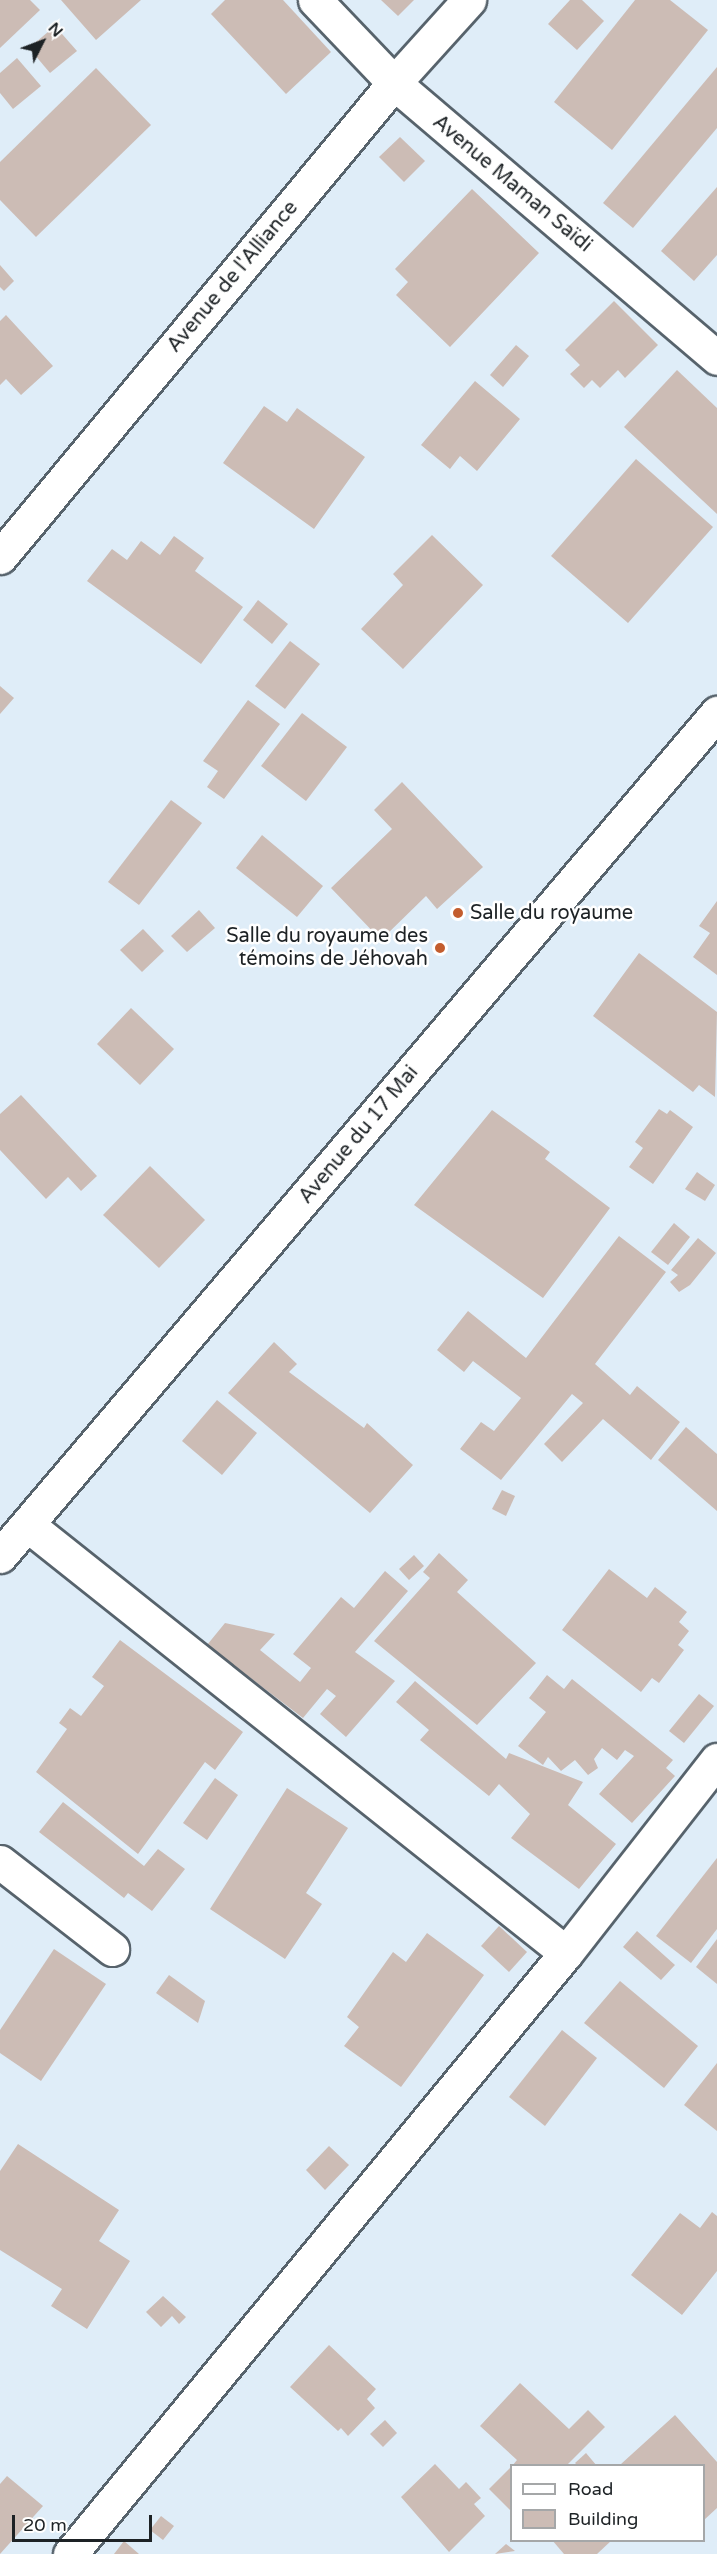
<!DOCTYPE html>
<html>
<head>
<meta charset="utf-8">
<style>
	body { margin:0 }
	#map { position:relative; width:717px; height:2554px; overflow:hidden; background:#dfedf8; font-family:"Varela Round",sans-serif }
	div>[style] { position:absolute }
	.building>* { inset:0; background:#ccbcb5 }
	.roads { filter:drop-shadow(2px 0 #57636c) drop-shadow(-2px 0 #57636c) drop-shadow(0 2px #57636c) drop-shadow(0 -2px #57636c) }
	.minor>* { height:33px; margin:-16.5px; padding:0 16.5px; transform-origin:16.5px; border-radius:16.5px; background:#fff }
	.dots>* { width:16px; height:16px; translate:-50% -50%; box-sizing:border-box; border:3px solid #fff; border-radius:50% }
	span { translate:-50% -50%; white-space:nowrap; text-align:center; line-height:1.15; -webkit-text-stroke:5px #fff; paint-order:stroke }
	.street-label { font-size:20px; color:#1d2225 }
	.poi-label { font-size:20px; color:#1d2225 }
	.left { translate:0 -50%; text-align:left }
	.right { translate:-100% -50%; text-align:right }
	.legend { position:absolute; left:510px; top:2464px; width:195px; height:78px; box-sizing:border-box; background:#fff; border:2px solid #a5a7a8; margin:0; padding:8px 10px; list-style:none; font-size:18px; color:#1d2225 }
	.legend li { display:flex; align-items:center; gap:12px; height:30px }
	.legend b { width:30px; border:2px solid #a5a7a8 }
	.north { position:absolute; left:12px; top:12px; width:60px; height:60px; -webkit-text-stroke:4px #fff; paint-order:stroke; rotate:48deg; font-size:16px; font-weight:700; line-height:24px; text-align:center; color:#1d2225 }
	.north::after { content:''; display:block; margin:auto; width:21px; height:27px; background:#1d2225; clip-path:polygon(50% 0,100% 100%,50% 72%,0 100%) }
	.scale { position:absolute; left:12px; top:2515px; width:140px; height:27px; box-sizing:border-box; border:3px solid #1d2225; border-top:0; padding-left:8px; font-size:18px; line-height:21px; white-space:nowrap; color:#1d2225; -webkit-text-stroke:4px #fff; paint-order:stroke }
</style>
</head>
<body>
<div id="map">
	<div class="building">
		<div style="clip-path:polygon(0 0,30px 0,40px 10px,0 48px)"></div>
		<div style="clip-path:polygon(61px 0,141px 0,96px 40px)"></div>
		<div style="clip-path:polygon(225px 0,283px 0,331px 52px,286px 94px,211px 14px)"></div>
		<div style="clip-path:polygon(381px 0,414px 0,398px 16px)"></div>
		<div style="clip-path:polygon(570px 0,582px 0,604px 21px,577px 50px,548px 24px)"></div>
		<div style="clip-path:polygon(635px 0,670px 0,708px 30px,612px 150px,554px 102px)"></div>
		<div style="clip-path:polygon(55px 26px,77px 51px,50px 73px,29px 48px)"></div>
		<div style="clip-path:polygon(17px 58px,41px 86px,13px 109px,0 93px,0 73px)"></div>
		<div style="clip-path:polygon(717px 67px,717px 128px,633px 228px,603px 203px)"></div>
		<div style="clip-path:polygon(96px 68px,151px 125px,36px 237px,0 200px,0 162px)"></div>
		<div style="clip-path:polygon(400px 137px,425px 161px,404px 182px,379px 157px)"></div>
		<div style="clip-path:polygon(717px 187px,717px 255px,694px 281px,661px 251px)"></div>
		<div style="clip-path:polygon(472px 189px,539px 253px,450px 347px,396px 295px,408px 282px,395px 269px)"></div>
		<div style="clip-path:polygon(0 265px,14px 281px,4px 291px,0 287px)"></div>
		<div style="clip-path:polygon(614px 301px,658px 345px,625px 378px,618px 370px,600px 388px,592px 380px,584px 388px,570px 374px,580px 365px,565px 350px)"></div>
		<div style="clip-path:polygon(6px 315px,53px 366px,21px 395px,6px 379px,0 385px,0 321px)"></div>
		<div style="clip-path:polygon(516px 345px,529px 356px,503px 387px,490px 375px)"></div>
		<div style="clip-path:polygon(677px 370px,717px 408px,717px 514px,624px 427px)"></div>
		<div style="clip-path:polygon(475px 381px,520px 419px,477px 471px,460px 456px,450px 469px,421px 445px)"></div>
		<div style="clip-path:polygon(264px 406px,287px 422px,297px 408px,365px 457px,314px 529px,223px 463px)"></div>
		<div style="clip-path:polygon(636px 459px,713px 527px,628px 623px,551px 556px)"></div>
		<div style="clip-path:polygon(432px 535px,483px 585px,403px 669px,361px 629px,403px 585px,393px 574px)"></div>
		<div style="clip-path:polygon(174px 536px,204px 558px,195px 571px,243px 607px,201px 664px,87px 581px,112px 549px,127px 560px,141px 541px,160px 555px)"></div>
		<div style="clip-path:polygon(258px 600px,288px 624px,272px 644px,243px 620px)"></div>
		<div style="clip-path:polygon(290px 641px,320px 664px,285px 709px,255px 686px)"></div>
		<div style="clip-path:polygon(0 686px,14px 698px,0 714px)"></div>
		<div style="clip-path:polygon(248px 700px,280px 724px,224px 799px,207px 787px,218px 771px,203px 761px)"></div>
		<div style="clip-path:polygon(302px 713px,347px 747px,306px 801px,261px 766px)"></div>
		<div style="clip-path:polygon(402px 782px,483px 867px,437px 909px,426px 896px,381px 940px,331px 888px,392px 829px,374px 810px)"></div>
		<div style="clip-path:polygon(171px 800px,202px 823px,139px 905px,108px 882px)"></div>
		<div style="clip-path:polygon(262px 835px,323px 886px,297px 917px,236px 868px)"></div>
		<div style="clip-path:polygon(717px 901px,717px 975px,693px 957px,710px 933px,699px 926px)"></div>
		<div style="clip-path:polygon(199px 910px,215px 928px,187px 952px,171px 936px)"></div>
		<div style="clip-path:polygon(143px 929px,164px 951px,142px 972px,120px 950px)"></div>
		<div style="clip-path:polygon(639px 953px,717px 1012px,715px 1097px,699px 1085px,693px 1092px,593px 1016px)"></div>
		<div style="clip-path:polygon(131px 1008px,174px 1049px,140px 1085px,97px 1044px)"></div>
		<div style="clip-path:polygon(21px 1095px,97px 1176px,81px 1191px,68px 1177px,46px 1199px,0 1150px,0 1114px)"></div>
		<div style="clip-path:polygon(659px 1109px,667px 1114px,670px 1110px,693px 1127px,653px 1184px,629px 1167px,643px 1148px,635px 1142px)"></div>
		<div style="clip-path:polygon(492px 1110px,550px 1152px,545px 1159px,610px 1208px,543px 1298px,414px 1205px)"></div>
		<div style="clip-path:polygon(150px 1166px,205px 1220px,159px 1268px,103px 1215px)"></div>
		<div style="clip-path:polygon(697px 1172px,715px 1185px,705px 1201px,685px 1189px)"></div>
		<div style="clip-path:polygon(674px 1223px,690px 1237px,668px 1265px,651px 1252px)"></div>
		<div style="clip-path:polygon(619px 1236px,666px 1272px,595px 1364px,630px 1395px,637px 1386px,680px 1422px,651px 1460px,603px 1419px,562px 1462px,544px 1444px,583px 1403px,572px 1394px,501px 1480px,460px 1449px,481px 1422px,494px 1431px,521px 1398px,473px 1361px,464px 1372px,437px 1350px,468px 1311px,526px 1358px)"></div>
		<div style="clip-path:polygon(698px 1238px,716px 1253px,690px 1285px,679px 1292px,670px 1282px,678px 1275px,671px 1270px)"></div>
		<div style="clip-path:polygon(274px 1342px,297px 1364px,289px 1372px,364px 1428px,367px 1423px,413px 1465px,370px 1513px,228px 1393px)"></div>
		<div style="clip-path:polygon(217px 1400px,257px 1433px,222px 1475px,182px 1441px)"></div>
		<div style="clip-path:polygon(686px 1427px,717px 1454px,717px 1511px,658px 1460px)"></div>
		<div style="clip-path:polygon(502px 1490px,515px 1496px,506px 1516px,492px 1509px)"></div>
		<div style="clip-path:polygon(439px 1553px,468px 1580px,457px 1592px,536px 1663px,477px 1725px,374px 1641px,430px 1578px,423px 1572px)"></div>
		<div style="clip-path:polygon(414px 1555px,424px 1566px,409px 1580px,399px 1569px)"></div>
		<div style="clip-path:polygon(609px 1569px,647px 1598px,655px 1587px,687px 1612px,679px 1622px,689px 1631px,678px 1645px,684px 1650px,659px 1683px,652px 1678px,641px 1692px,562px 1630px)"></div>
		<div style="clip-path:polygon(385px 1571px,408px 1591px,355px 1652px,395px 1681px,346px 1737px,320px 1714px,336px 1696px,327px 1689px,303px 1718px,207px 1645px,225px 1623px,275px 1634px,260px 1650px,300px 1682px,311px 1668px,293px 1654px,341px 1597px,354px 1608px)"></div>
		<div style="clip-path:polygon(120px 1640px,243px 1732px,215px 1770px,205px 1762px,138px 1854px,36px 1772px,67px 1729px,59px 1723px,70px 1708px,81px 1716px,104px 1686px,92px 1677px)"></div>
		<div style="clip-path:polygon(547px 1675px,564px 1689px,572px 1679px,673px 1760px,666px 1768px,675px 1776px,632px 1823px,599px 1794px,634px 1756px,625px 1750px,617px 1760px,602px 1748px,594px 1759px,598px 1768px,588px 1775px,575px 1760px,561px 1771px,548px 1757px,543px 1765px,518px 1746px,546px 1712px,529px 1698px)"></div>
		<div style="clip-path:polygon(415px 1681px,506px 1759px,509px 1753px,583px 1782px,568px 1805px,616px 1844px,579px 1889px,511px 1838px,530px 1814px,499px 1784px,489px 1796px,420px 1740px,429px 1730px,396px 1702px)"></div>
		<div style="clip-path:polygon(699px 1694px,714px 1706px,684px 1743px,669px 1731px)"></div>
		<div style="clip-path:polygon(215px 1778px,238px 1795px,207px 1840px,183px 1823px)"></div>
		<div style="clip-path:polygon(287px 1788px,348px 1828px,306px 1893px,322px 1904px,285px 1959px,210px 1909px)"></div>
		<div style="clip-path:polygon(63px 1802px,144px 1866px,158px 1849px,185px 1869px,152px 1911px,128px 1893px,124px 1898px,39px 1832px)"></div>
		<div style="clip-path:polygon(717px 1858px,717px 1929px,691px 1963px,656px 1936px)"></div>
		<div style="clip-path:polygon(499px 1926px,527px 1952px,509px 1972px,481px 1946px)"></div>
		<div style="clip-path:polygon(637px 1931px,675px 1965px,661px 1980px,623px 1947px)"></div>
		<div style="clip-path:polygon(427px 1933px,484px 1975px,401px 2087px,344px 2046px,359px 2027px,347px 2017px,393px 1952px,406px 1962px)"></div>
		<div style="clip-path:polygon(717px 1939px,717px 1984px,696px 1967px)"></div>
		<div style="clip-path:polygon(54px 1949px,106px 1984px,41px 2081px,0 2053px,0 2030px)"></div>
		<div style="clip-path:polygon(169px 1975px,205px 2001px,198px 2023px,156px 1993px)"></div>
		<div style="clip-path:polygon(620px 1981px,698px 2046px,664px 2088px,584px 2023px)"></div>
		<div style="clip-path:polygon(562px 2030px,597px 2058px,545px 2126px,509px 2097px)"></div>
		<div style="clip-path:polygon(717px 2063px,717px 2131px,684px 2105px)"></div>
		<div style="clip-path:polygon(18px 2144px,119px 2210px,99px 2241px,130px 2261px,87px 2329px,51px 2306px,62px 2289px,0 2250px,0 2171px)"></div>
		<div style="clip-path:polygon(329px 2146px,349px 2165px,325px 2190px,306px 2170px)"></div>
		<div style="clip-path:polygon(712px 2212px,717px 2216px,717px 2271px,682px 2315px,631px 2275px,680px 2213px,700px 2228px)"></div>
		<div style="clip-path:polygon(163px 2296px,186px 2317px,179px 2324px,172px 2316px,161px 2327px,146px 2312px)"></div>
		<div style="clip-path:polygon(329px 2345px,376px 2389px,367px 2399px,375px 2408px,348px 2436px,341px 2428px,338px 2431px,290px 2387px)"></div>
		<div style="clip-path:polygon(520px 2383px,569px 2429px,588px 2410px,605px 2427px,566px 2466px,512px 2466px,517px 2460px,480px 2426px)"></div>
		<div style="clip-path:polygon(675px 2415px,717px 2462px,717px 2508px,704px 2520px,704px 2466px,621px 2464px)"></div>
		<div style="clip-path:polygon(385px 2420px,397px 2433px,383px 2447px,370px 2434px)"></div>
		<div style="clip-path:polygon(586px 2453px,597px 2466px,578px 2466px,575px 2463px)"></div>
		<div style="clip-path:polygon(435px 2464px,459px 2489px,466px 2482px,481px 2498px,474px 2504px,485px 2516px,449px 2552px,401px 2497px)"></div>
		<div style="clip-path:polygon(512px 2466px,512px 2512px,489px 2489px)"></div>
		<div style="clip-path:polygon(7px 2476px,43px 2506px,0 2554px,0 2484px)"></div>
		<div style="clip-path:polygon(161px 2516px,174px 2526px,163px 2540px,150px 2530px)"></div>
		<div style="clip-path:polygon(552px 2540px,612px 2540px,597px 2554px,564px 2554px)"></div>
		<div style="clip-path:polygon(124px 2541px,139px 2554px,114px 2554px)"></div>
		<div style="clip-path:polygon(506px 2544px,515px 2551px,495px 2554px)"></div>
	</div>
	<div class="roads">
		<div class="minor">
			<div style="left:315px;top:0;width:115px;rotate:46.4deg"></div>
			<div style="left:394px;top:83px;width:424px;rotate:40.4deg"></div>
			<div style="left:0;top:557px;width:616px;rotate:-50.27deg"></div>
			<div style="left:394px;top:83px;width:112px;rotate:-47.9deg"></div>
			<div style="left:29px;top:1526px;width:686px;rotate:38.49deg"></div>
			<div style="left:0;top:1556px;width:1107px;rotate:-49.62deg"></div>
			<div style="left:0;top:1862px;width:142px;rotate:37.8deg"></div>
			<div style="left:70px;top:2554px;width:779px;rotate:-50.47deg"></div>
			<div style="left:566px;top:1953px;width:245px;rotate:-52deg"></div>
		</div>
	</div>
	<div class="dots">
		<div style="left:458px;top:913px;background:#c35d2e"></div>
		<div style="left:440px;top:948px;background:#c35d2e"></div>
	</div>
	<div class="street-label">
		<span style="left:512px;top:184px;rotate:40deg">Avenue Maman Saïdi</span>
		<span style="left:233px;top:277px;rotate:-50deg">Avenue de l'Alliance</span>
		<span style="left:359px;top:1135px;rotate:-50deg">Avenue du 17 Mai</span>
	</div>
	<div class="poi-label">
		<span class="left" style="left:470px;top:913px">Salle du royaume</span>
		<span class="right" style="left:428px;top:948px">Salle du royaume des<br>témoins de Jéhovah</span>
	</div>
	<ul class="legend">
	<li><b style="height:8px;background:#fff"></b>Road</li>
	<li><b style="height:16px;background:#ccbcb5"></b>Building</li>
	</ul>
	<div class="north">N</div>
	<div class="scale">20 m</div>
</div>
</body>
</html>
